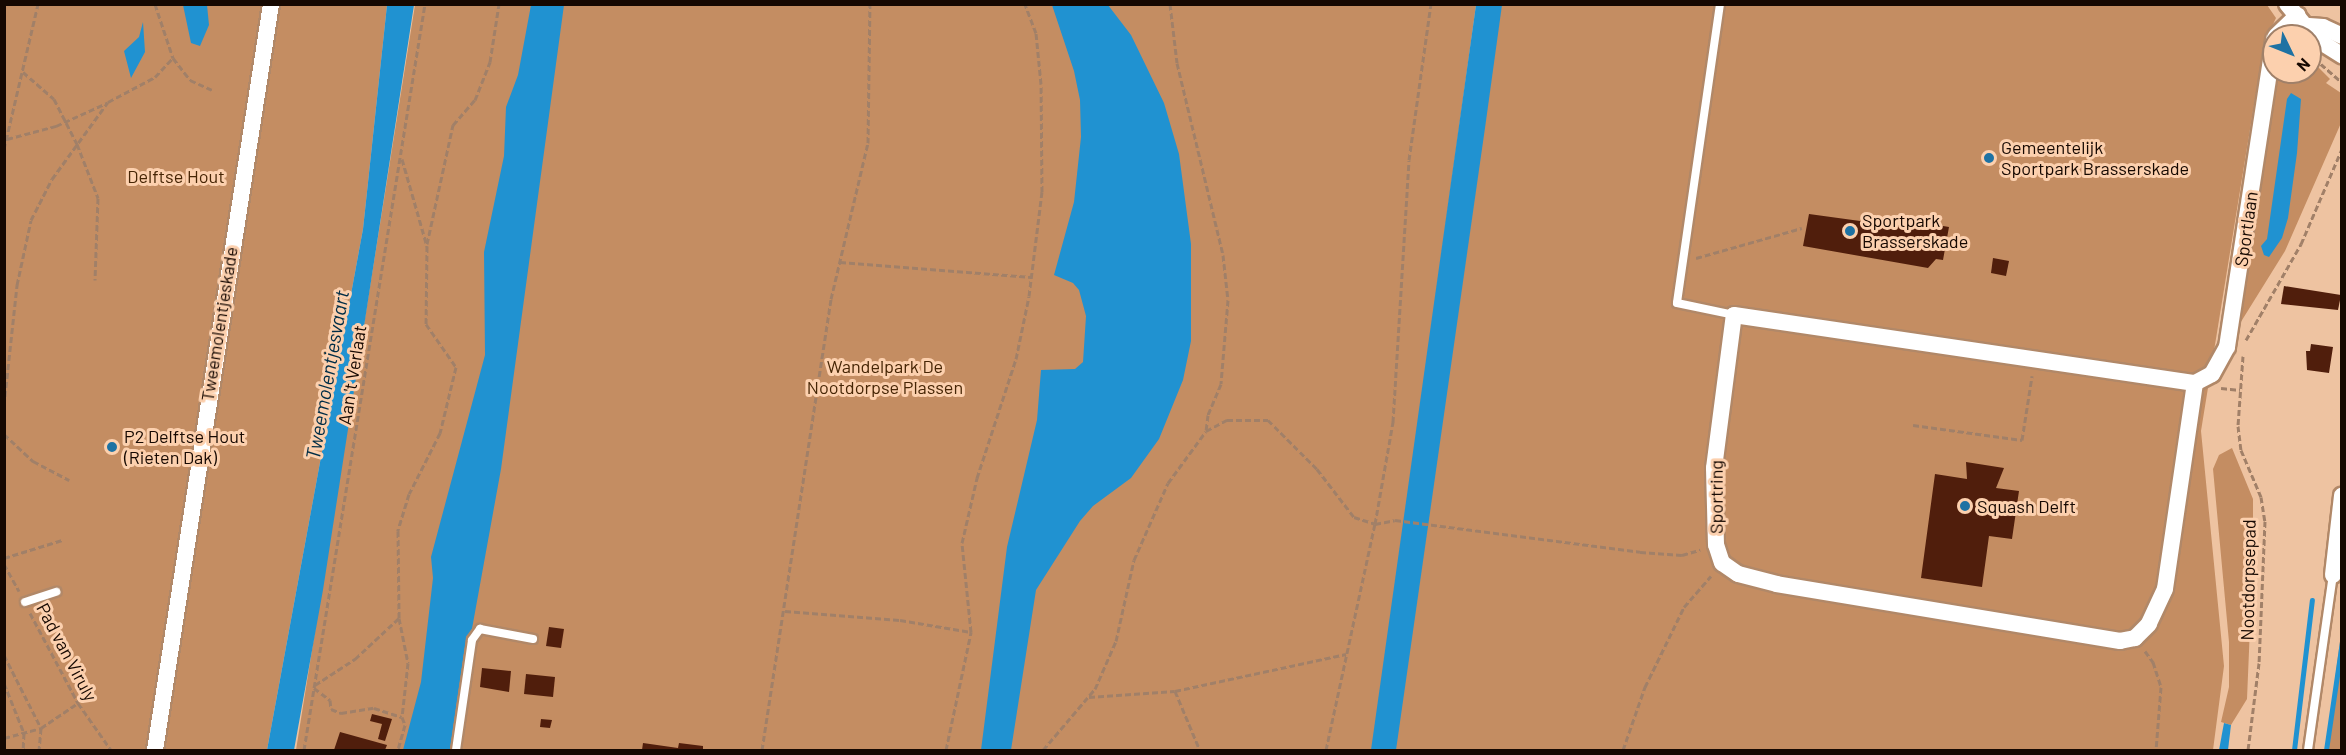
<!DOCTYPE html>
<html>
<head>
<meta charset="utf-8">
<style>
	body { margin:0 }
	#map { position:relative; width:2346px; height:755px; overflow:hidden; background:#eec3a1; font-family:Barlow,sans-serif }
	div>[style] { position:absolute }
	.green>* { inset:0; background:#c48d62 }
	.water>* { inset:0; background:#2092d1 }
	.stream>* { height:5px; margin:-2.5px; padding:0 2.5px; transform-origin:2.5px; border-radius:2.5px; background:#2092d1 }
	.building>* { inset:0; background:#501e0c }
	.path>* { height:3px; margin-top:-1.5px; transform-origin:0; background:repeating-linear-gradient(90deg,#a18068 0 6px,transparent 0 9px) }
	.roads { filter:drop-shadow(2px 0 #b18868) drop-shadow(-2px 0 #b18868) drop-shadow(0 2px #b18868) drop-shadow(0 -2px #b18868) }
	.service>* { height:8px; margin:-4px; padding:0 4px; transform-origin:4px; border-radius:4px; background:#fff }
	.minor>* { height:16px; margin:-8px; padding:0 8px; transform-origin:8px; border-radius:8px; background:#fff }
	.dots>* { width:16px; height:16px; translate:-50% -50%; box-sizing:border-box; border:3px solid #fcd0ae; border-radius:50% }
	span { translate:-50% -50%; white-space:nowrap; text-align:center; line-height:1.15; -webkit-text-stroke:6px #fcd0ae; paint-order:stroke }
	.poi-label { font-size:18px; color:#160801 }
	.left { translate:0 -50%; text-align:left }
	.park-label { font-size:18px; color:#462505 }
	.street-label { font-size:18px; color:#160801 }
	.water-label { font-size:20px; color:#002d46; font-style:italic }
	.frame { position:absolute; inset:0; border:6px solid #160801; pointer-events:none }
	.north { position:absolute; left:2262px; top:24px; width:60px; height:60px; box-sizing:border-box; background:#fcd0ae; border:2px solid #a08069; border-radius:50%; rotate:133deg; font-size:16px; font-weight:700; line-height:24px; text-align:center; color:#160801 }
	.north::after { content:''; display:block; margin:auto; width:21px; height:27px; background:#1e72a3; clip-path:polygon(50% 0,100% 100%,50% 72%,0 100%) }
</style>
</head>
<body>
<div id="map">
	<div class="green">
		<div style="clip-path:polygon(4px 5px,387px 5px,363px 229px,267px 750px,5px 750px)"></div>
		<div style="clip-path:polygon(415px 5px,1476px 5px,1373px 750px,296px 750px)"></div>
		<div style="clip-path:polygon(1499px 5px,2267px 5px,2276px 18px,2264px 43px,2201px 431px,2224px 666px,2213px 750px,1394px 750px)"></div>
		<div style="clip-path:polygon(2310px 59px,2330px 79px,2326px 83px,2341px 93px,2341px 123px,2285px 251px,2234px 333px,2251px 256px,2277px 72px,2310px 72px)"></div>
		<div style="clip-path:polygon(2232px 448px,2253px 499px,2253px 555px,2247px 699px,2231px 725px,2221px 722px,2229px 687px,2229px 642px,2213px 469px,2219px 455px)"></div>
		<div style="clip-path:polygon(2341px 633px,2341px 750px,2326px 750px)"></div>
	</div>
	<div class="water">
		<div style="clip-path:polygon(183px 5px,207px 5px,209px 25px,200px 46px,191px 43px)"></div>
		<div style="clip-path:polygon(387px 5px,414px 5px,323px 590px,294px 750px,267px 750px,363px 229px)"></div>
		<div style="clip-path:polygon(531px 5px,564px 5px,501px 469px,450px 750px,403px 750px,421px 682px,433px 578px,431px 557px,485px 355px,484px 252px,504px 156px,506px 107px,518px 75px)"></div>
		<div style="clip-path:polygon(1052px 5px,1108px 5px,1131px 35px,1164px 103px,1179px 154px,1191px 244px,1191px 341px,1183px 380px,1159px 439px,1131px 478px,1093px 506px,1080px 521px,1036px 590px,1011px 750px,981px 750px,1007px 547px,1037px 420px,1041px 370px,1075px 369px,1083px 362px,1086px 316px,1079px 290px,1073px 283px,1054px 275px,1074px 202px,1081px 137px,1080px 100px,1074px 71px)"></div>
		<div style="clip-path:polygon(1476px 5px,1502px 5px,1485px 128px,1396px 750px,1371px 750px)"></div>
		<div style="clip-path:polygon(143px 22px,145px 52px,131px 78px,124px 51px,139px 37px)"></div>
		<div style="clip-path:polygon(2291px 93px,2301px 99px,2297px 153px,2288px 218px,2282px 238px,2269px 257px,2264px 255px,2261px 246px,2267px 239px,2287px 99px)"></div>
		<div style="clip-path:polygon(2224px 723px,2231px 725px,2228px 750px,2219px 750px)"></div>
	</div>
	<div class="stream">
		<div style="left:2294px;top:750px;width:151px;rotate:-83.2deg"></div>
		<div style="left:2326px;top:750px;width:110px;rotate:-81.6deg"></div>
	</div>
	<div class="building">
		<div style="clip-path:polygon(1809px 214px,1882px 224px,1884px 216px,1949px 227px,1943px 260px,1936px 259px,1928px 268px,1803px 246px)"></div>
		<div style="clip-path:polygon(1993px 258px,2009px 261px,2006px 276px,1991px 273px)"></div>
		<div style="clip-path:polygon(2284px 286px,2341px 295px,2338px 310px,2281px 304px)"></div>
		<div style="clip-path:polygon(2311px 344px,2333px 347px,2329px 373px,2307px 370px,2306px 351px,2310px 351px)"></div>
		<div style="clip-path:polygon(1966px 462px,2004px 468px,1996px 488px,2019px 491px,2012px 539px,1989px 536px,1982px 587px,1921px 578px,1935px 474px,1967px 479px)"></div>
		<div style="clip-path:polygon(549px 627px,564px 629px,561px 648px,546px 646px)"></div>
		<div style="clip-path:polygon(482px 668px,511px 671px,509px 692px,480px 687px)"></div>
		<div style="clip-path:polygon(526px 674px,555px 677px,553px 697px,524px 694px)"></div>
		<div style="clip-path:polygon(372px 714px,392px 719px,385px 741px,378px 739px,382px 724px,370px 721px)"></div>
		<div style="clip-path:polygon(541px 719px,552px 720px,550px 728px,540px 727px)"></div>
		<div style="clip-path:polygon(340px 732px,387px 745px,385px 750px,334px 750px)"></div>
		<div style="clip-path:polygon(643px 743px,678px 748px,679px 743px,703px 746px,703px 750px,642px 750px)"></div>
	</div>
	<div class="path">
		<div style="left:155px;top:4px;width:57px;rotate:71.6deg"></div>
		<div style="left:173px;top:58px;width:28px;rotate:52deg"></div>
		<div style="left:190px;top:80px;width:24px;rotate:24deg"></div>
		<div style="left:1170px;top:4px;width:59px;rotate:83.2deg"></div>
		<div style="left:1177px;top:63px;width:197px;rotate:76.5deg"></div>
		<div style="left:1223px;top:255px;width:45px;rotate:83.7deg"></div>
		<div style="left:1228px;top:300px;width:84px;rotate:94.8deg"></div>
		<div style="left:1221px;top:384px;width:34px;rotate:113deg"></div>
		<div style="left:1208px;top:415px;width:16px;rotate:97deg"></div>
		<div style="left:2314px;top:58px;width:37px;rotate:41deg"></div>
		<div style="left:23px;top:72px;width:41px;rotate:41.1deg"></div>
		<div style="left:54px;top:99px;width:51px;rotate:62.9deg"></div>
		<div style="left:77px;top:144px;width:58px;rotate:68.7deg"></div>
		<div style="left:98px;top:198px;width:82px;rotate:92.1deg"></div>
		<div style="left:7px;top:139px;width:51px;rotate:-14.9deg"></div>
		<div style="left:56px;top:126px;width:56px;rotate:-24.3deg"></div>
		<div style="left:4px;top:149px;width:149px;rotate:-76.8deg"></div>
		<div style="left:402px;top:159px;width:91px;rotate:74deg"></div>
		<div style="left:427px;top:246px;width:78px;rotate:90.7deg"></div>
		<div style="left:426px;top:324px;width:52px;rotate:55.1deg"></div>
		<div style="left:456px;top:367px;width:68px;rotate:103.6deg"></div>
		<div style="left:440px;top:433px;width:68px;rotate:116.9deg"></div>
		<div style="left:409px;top:494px;width:39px;rotate:107deg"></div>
		<div style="left:398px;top:531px;width:87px;rotate:89.3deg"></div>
		<div style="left:399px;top:618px;width:46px;rotate:78.7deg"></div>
		<div style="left:408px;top:663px;width:54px;rotate:96.3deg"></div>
		<div style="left:427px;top:244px;width:122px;rotate:-77.7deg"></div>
		<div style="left:453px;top:125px;width:33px;rotate:-49deg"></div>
		<div style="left:475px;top:100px;width:41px;rotate:-68.5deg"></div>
		<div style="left:490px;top:62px;width:59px;rotate:-81.2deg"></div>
		<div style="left:1696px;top:258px;width:110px;rotate:-15.8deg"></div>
		<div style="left:840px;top:262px;width:192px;rotate:4.5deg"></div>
		<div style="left:2246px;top:340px;width:111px;rotate:-60.2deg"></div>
		<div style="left:2301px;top:244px;width:103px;rotate:-66.7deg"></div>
		<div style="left:2243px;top:356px;width:70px;rotate:94.1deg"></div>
		<div style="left:2238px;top:426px;width:24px;rotate:83deg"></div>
		<div style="left:2241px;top:450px;width:51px;rotate:66.9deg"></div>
		<div style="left:2261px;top:497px;width:24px;rotate:81deg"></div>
		<div style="left:2265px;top:521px;width:142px;rotate:92.4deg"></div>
		<div style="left:2259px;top:663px;width:88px;rotate:97.2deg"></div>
		<div style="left:2221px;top:388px;width:19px;rotate:6deg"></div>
		<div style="left:4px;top:405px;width:121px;rotate:-83.8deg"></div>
		<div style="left:17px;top:285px;width:66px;rotate:-77.8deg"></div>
		<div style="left:31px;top:220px;width:46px;rotate:-62.9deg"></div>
		<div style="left:52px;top:179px;width:95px;rotate:-54deg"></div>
		<div style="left:108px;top:102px;width:53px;rotate:-28deg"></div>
		<div style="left:155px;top:77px;width:26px;rotate:-47deg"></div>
		<div style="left:1913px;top:425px;width:110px;rotate:7.8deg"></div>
		<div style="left:2022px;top:440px;width:65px;rotate:-81.1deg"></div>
		<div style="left:4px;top:434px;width:40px;rotate:43deg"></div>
		<div style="left:33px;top:461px;width:41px;rotate:27.8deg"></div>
		<div style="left:4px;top:558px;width:61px;rotate:-17.2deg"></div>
		<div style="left:4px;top:564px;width:31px;rotate:61deg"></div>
		<div style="left:785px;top:611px;width:115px;rotate:4.5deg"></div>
		<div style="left:900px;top:620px;width:72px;rotate:9.6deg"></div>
		<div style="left:30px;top:613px;width:102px;rotate:61.9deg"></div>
		<div style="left:78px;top:703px;width:57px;rotate:54.9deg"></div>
		<div style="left:2145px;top:651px;width:14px;rotate:54deg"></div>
		<div style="left:2153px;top:662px;width:26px;rotate:72deg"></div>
		<div style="left:2161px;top:687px;width:63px;rotate:94.5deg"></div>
		<div style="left:4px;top:655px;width:82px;rotate:63.1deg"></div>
		<div style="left:41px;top:728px;width:22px;rotate:95deg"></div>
		<div style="left:4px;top:683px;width:54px;rotate:68.2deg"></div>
		<div style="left:24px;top:733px;width:17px;rotate:93deg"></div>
		<div style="left:315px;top:685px;width:48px;rotate:-33deg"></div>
		<div style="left:355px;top:659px;width:60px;rotate:-43deg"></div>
		<div style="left:314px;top:688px;width:20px;rotate:37deg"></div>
		<div style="left:330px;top:700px;width:9px;rotate:84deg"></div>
		<div style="left:331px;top:709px;width:11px;rotate:22deg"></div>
		<div style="left:341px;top:713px;width:33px;rotate:-9deg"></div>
		<div style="left:374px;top:708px;width:29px;rotate:18deg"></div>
		<div style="left:402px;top:717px;width:9px;rotate:69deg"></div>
		<div style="left:405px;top:725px;width:26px;rotate:106deg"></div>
		<div style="left:1175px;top:691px;width:62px;rotate:67.2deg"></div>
		<div style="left:1089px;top:697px;width:86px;rotate:-4deg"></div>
		<div style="left:1175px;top:691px;width:175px;rotate:-12.2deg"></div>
		<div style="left:4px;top:738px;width:38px;rotate:-15deg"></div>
		<div style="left:41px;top:728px;width:45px;rotate:-34deg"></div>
		<div style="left:304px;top:750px;width:756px;rotate:-80.79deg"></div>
		<div style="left:762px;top:750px;width:456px;rotate:-81.3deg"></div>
		<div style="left:831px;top:299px;width:160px;rotate:-76.7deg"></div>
		<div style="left:868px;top:143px;width:139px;rotate:-89.2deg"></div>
		<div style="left:946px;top:750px;width:121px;rotate:-78deg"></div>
		<div style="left:971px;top:632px;width:89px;rotate:-95.8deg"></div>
		<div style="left:962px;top:543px;width:67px;rotate:-77deg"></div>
		<div style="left:977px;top:478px;width:125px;rotate:-71.9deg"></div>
		<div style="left:1016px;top:359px;width:64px;rotate:-78.3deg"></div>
		<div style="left:1029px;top:296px;width:105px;rotate:-82.9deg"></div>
		<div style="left:1042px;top:192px;width:108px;rotate:-90.5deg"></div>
		<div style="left:1041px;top:84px;width:51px;rotate:-95.6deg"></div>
		<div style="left:1036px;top:33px;width:31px;rotate:-111deg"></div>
		<div style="left:955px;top:750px;width:42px"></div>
		<div style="left:1043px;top:750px;width:80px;rotate:-49.6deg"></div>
		<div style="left:1095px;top:689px;width:52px;rotate:-66.4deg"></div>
		<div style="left:1116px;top:641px;width:83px;rotate:-77.5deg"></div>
		<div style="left:1134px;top:560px;width:84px;rotate:-66.2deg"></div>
		<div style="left:1168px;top:483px;width:64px;rotate:-53.8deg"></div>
		<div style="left:1206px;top:431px;width:24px;rotate:-28deg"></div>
		<div style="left:1227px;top:420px;width:41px"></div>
		<div style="left:1268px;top:420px;width:69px;rotate:45deg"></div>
		<div style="left:1317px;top:469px;width:61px;rotate:52.4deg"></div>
		<div style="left:1354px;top:517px;width:22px;rotate:18deg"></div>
		<div style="left:1375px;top:524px;width:20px;rotate:-11deg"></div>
		<div style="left:1395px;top:520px;width:247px;rotate:7.4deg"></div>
		<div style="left:1640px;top:552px;width:42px;rotate:4.1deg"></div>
		<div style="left:1682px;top:555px;width:19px;rotate:-16deg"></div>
		<div style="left:1326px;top:750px;width:231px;rotate:-77.8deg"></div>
		<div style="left:1375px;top:524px;width:104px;rotate:-80deg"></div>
		<div style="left:1393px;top:422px;width:262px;rotate:-86.5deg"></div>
		<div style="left:1409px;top:160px;width:158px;rotate:-82deg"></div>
		<div style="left:1623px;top:750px;width:67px;rotate:-70.8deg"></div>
		<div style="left:1645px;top:687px;width:89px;rotate:-64deg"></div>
		<div style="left:1684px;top:607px;width:41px;rotate:-48.9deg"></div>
	</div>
	<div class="roads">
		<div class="service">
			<div style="left:1720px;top:4px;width:302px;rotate:98.2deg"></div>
			<div style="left:1677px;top:303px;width:58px;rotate:11.9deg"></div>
			<div style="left:25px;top:602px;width:33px;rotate:-18deg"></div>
			<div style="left:456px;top:750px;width:111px;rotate:-81.7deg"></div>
			<div style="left:472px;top:640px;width:14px;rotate:-54deg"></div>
			<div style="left:480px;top:629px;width:54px;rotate:10.7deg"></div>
			<div style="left:2308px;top:750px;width:177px;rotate:-81.9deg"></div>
		</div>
		<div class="minor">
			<div style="left:2287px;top:4px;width:45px;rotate:50.4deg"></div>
			<div style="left:2316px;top:39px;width:31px;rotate:32deg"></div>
			<div style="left:2309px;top:26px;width:14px;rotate:4deg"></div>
			<div style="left:2323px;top:27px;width:21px;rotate:25deg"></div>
			<div style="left:2276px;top:36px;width:30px;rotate:-44deg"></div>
			<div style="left:2195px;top:383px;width:208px;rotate:98.3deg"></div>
			<div style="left:2165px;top:589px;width:38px;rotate:115deg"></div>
			<div style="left:2149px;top:624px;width:20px;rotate:135deg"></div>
			<div style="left:2135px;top:638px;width:15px;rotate:169deg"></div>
			<div style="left:2120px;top:641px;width:348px;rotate:-170.6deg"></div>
			<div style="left:1777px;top:584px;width:40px;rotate:-165.6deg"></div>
			<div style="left:1738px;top:574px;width:19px;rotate:-145deg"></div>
			<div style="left:1722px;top:563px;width:19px;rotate:-108deg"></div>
			<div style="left:1716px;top:545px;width:77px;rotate:-91.5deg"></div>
			<div style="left:1714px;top:468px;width:154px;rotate:-82.6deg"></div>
			<div style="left:1734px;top:315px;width:466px;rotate:8.4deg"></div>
			<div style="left:2195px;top:383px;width:19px;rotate:-28deg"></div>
			<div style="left:2212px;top:374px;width:31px;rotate:-61deg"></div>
			<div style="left:2227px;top:347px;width:311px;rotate:-81.3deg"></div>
			<div style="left:2333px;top:575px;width:80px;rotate:-83.5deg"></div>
			<div style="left:155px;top:750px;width:755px;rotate:-81.16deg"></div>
		</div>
	</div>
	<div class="dots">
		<div style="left:1989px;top:158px;background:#1e72a3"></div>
		<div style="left:1850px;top:231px;background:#1e72a3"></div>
		<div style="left:112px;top:447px;background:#1e72a3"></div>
		<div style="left:1965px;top:506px;background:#1e72a3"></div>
	</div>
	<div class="poi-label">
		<span class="left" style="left:2001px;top:158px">Gemeentelijk<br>Sportpark Brasserskade</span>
		<span class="left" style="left:1862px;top:231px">Sportpark<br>Brasserskade</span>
		<span class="left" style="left:124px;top:447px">P2 Delftse Hout<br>(Rieten Dak)</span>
		<span class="left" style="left:1977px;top:506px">Squash Delft</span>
	</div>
	<div class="park-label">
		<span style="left:176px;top:176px">Delftse Hout</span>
		<span style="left:885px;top:377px">Wandelpark De<br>Nootdorpse Plassen</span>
	</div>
	<div class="street-label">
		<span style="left:2246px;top:229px;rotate:-82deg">Sportlaan</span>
		<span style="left:219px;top:324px;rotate:-81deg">Tweemolentjeskade</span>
		<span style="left:352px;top:375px;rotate:-81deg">Aan 't Verlaat</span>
		<span style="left:1716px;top:497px;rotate:-90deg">Sportring</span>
		<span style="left:2248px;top:580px;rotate:-89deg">Nootdorpsepad</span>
		<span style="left:67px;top:652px;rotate:62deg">Pad van Viruly</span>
	</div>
	<div class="water-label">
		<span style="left:327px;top:375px;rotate:-80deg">Tweemolentjesvaart</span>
	</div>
	<div class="frame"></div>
	<div class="north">N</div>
</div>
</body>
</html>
